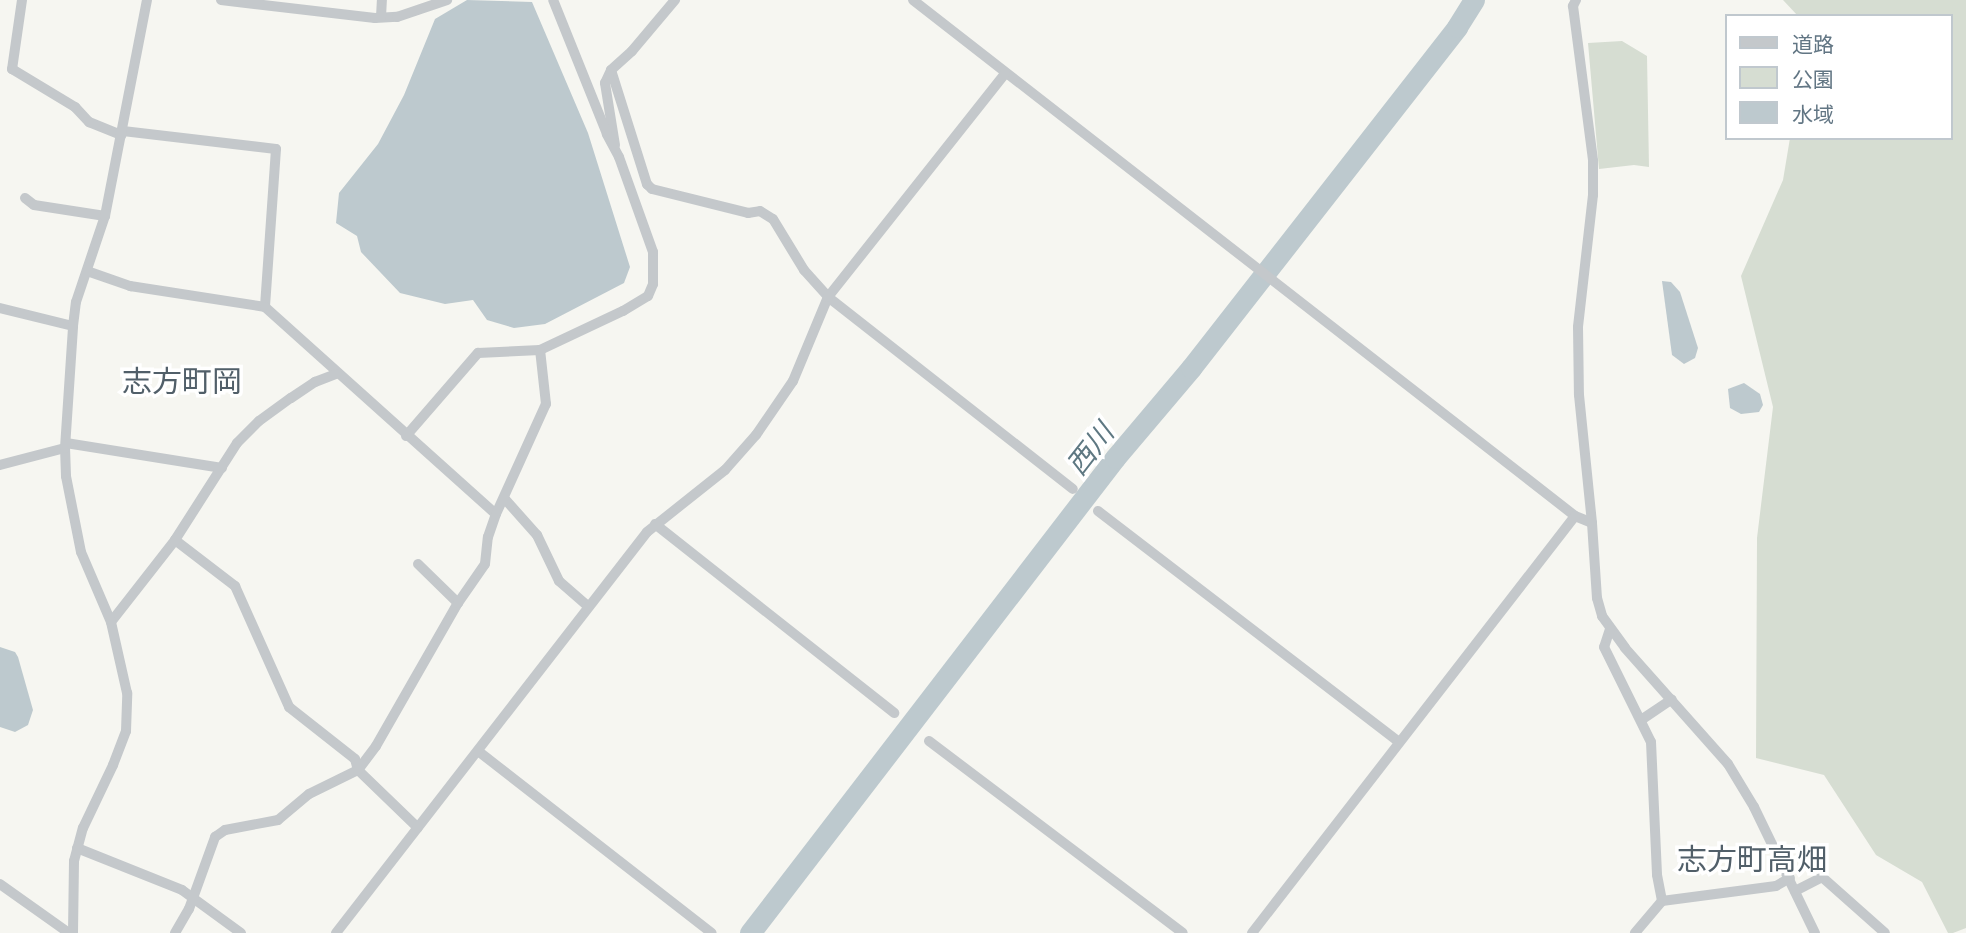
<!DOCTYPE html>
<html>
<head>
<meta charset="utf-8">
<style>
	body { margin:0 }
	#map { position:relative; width:1966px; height:933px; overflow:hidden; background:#f6f6f1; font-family:Mulish,"Noto Sans JP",sans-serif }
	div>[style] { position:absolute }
	.green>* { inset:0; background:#d6ddd2 }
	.water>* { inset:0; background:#bdc9ce }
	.river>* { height:21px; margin:-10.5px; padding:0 10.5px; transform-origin:10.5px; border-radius:10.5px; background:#bdc9ce }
	.street>* { height:10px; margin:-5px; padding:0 5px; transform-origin:5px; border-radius:5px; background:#c4c8cb }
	span { translate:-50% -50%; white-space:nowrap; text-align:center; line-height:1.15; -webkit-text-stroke:7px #fff; paint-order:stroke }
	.water-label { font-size:28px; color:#5e7882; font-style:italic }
	.quarter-label { font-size:30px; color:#515f69 }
	.legend { position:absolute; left:1725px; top:14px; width:228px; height:126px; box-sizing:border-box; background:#fff; border:2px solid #c0c8ce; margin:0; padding:9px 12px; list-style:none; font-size:21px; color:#627684 }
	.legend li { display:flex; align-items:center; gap:14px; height:35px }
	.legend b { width:35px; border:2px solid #c0c8ce }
</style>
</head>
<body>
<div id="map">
	<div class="green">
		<div style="clip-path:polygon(1783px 0,1966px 0,1966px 928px,1953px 933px,1948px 933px,1922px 882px,1876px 855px,1824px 775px,1756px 758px,1757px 538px,1773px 407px,1741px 276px,1783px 180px,1790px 138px,1950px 138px,1950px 16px,1798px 16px)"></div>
		<div style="clip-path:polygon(1622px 41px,1647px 56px,1649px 167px,1634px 165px,1599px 169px,1588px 43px)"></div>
	</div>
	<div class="water">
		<div style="clip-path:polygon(467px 0,532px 2px,588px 133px,630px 267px,624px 283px,545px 324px,514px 328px,487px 320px,473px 300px,445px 304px,400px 293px,361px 252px,357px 236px,336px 223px,339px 193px,378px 144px,404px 95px,435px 19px)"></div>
		<div style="clip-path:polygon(1662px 281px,1671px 282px,1680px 292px,1698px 348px,1695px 358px,1684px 364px,1672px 355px)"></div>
		<div style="clip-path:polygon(1744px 383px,1760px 394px,1763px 405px,1759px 412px,1741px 414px,1730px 408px,1728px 389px)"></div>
		<div style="clip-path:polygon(0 647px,15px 652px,18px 657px,33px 710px,28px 725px,15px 732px,0 727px)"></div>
	</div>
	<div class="river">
		<div style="left:750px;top:933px;width:599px;rotate:-52.46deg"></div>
		<div style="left:1115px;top:458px;width:118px;rotate:-49.8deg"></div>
		<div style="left:1191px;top:368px;width:432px;rotate:-52deg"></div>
		<div style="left:1457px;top:27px;width:32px;rotate:-58deg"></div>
	</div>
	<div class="street">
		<div style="left:22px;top:0;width:70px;rotate:98.2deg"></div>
		<div style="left:12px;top:69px;width:74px;rotate:31.1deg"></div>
		<div style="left:75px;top:107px;width:21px;rotate:47deg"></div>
		<div style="left:89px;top:122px;width:35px;rotate:22deg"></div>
		<div style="left:221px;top:0;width:155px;rotate:6.7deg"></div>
		<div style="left:375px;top:18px;width:22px;rotate:-3deg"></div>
		<div style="left:397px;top:17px;width:53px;rotate:-18.8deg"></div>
		<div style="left:913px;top:0;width:839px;rotate:37.93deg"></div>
		<div style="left:1575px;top:516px;width:18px;rotate:22deg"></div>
		<div style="left:1592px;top:523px;width:75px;rotate:86.2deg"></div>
		<div style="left:1597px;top:598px;width:19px;rotate:74deg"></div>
		<div style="left:1602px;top:616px;width:39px;rotate:54deg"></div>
		<div style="left:1625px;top:648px;width:155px;rotate:48.4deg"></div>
		<div style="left:1728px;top:764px;width:50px;rotate:58.8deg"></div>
		<div style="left:1754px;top:807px;width:140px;rotate:64.2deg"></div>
		<div style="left:1576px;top:0;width:7px;rotate:117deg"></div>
		<div style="left:1573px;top:6px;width:156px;rotate:82.6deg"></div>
		<div style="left:1593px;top:161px;width:34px;rotate:90deg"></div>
		<div style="left:1593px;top:195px;width:133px;rotate:96.5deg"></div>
		<div style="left:1578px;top:327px;width:68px;rotate:89.2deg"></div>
		<div style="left:1579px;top:395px;width:129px;rotate:84.2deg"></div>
		<div style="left:381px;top:17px;width:17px;rotate:-87deg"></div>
		<div style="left:611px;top:70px;width:120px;rotate:72.5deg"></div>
		<div style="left:647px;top:184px;width:7px;rotate:45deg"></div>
		<div style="left:652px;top:189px;width:99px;rotate:14deg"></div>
		<div style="left:748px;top:213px;width:12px;rotate:-9deg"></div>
		<div style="left:760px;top:211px;width:15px;rotate:32deg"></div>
		<div style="left:773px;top:219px;width:60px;rotate:58.7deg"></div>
		<div style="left:804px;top:270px;width:36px;rotate:48deg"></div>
		<div style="left:828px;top:297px;width:311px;rotate:38.1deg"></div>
		<div style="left:123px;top:131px;width:154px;rotate:6.7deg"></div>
		<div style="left:276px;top:149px;width:158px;rotate:94deg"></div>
		<div style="left:615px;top:145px;width:63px;rotate:-99.2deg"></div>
		<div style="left:605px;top:83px;width:14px;rotate:-65deg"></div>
		<div style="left:611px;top:70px;width:28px;rotate:-42deg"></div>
		<div style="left:632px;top:51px;width:67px;rotate:-49.9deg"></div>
		<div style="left:25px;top:198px;width:11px;rotate:38deg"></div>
		<div style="left:34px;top:205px;width:72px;rotate:8.8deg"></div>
		<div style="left:87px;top:271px;width:46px;rotate:19.2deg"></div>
		<div style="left:130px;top:286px;width:137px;rotate:8.8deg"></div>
		<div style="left:265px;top:307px;width:310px;rotate:41.9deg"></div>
		<div style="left:0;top:308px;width:75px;rotate:13.9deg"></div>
		<div style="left:406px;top:436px;width:110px;rotate:-49.1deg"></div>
		<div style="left:478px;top:353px;width:62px;rotate:-2.8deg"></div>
		<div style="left:540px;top:350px;width:92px;rotate:-25.2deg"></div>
		<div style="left:623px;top:311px;width:29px;rotate:-31deg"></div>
		<div style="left:648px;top:296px;width:13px;rotate:-67deg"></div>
		<div style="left:653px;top:284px;width:32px;rotate:-90deg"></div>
		<div style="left:653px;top:252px;width:101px;rotate:-109.7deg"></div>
		<div style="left:619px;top:157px;width:26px;rotate:-118deg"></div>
		<div style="left:607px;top:134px;width:144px;rotate:-111.9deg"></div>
		<div style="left:66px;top:443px;width:158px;rotate:9.1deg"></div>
		<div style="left:0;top:465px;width:67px;rotate:-14.7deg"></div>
		<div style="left:504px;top:498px;width:50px;rotate:48.3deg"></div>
		<div style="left:537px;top:535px;width:51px;rotate:64.4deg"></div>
		<div style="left:559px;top:581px;width:38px;rotate:41deg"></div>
		<div style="left:1098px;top:511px;width:379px;rotate:37.5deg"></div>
		<div style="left:655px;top:524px;width:305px;rotate:38.3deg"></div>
		<div style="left:175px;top:540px;width:76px;rotate:37.5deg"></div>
		<div style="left:235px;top:586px;width:133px;rotate:65.9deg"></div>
		<div style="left:289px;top:707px;width:84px;rotate:38.2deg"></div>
		<div style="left:355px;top:759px;width:11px;rotate:75deg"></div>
		<div style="left:358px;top:770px;width:83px;rotate:44deg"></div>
		<div style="left:418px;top:564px;width:56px;rotate:44.3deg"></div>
		<div style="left:111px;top:622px;width:104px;rotate:-52deg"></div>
		<div style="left:175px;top:540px;width:115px;rotate:-57.4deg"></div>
		<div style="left:237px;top:443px;width:31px;rotate:-45deg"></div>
		<div style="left:259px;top:421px;width:39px;rotate:-36deg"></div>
		<div style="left:291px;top:398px;width:29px;rotate:-34deg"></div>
		<div style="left:315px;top:382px;width:22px;rotate:-21deg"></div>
		<div style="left:1610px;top:629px;width:19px;rotate:108deg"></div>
		<div style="left:1604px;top:647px;width:106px;rotate:63.7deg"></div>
		<div style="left:1651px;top:742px;width:133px;rotate:87.4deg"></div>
		<div style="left:1657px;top:875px;width:26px;rotate:79deg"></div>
		<div style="left:1662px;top:901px;width:42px;rotate:130.2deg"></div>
		<div style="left:1641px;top:720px;width:37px;rotate:-34deg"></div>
		<div style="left:929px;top:741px;width:318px;rotate:37.1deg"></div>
		<div style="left:478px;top:751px;width:296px;rotate:37.9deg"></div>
		<div style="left:77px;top:848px;width:113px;rotate:21.8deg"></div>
		<div style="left:182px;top:890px;width:73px;rotate:36.1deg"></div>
		<div style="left:0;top:884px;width:85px;rotate:35.4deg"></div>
		<div style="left:1795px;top:891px;width:30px;rotate:-27deg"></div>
		<div style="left:1822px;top:877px;width:84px;rotate:41.6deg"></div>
		<div style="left:1662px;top:901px;width:115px;rotate:-7.5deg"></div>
		<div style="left:1776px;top:886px;width:16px;rotate:-30deg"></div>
		<div style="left:73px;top:933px;width:72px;rotate:-89.2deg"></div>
		<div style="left:74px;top:861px;width:34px;rotate:-75deg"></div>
		<div style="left:83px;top:828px;width:70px;rotate:-64.5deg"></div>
		<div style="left:113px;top:765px;width:36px;rotate:-69deg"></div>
		<div style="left:126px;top:731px;width:38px;rotate:-88deg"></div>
		<div style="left:127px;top:693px;width:73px;rotate:-102.7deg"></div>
		<div style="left:111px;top:622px;width:76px;rotate:-113.2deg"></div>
		<div style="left:81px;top:552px;width:77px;rotate:-101.2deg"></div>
		<div style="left:66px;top:476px;width:28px;rotate:-92deg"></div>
		<div style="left:65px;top:448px;width:122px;rotate:-86.2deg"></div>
		<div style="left:73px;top:326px;width:24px;rotate:-83deg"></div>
		<div style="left:76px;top:302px;width:91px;rotate:-71.4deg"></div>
		<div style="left:105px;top:216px;width:220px;rotate:-79deg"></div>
		<div style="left:175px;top:933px;width:28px;rotate:-60deg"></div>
		<div style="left:189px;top:909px;width:77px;rotate:-70.1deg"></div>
		<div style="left:215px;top:837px;width:12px;rotate:-35deg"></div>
		<div style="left:225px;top:830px;width:54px;rotate:-10.7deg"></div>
		<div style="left:278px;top:820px;width:40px;rotate:-40deg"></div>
		<div style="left:309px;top:794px;width:55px;rotate:-26.1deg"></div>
		<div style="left:358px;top:770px;width:30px;rotate:-53deg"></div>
		<div style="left:376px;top:746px;width:165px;rotate:-60.2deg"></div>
		<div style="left:458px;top:603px;width:47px;rotate:-55.3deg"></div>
		<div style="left:485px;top:564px;width:27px;rotate:-84deg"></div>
		<div style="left:488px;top:537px;width:24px;rotate:-71deg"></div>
		<div style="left:496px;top:514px;width:121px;rotate:-65.6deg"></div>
		<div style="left:546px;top:404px;width:54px;rotate:-96.3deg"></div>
		<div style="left:336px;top:933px;width:507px;rotate:-52.2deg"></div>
		<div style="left:647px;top:532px;width:100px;rotate:-38.5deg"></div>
		<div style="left:725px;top:470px;width:47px;rotate:-48.5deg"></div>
		<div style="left:756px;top:435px;width:65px;rotate:-55.6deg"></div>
		<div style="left:793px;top:381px;width:91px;rotate:-67.4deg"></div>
		<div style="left:828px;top:297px;width:285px;rotate:-51.6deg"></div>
		<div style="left:1252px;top:933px;width:527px;rotate:-52.24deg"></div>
	</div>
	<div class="water-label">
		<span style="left:1090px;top:449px;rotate:-52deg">西川</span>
	</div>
	<div class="quarter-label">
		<span style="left:182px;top:381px">志方町岡</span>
		<span style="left:1752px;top:859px">志方町高畑</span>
	</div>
	<ul class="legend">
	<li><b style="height:9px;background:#c4c8cb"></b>道路</li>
	<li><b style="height:19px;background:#d6ddd2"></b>公園</li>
	<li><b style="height:19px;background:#bdc9ce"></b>水域</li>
	</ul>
</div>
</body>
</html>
